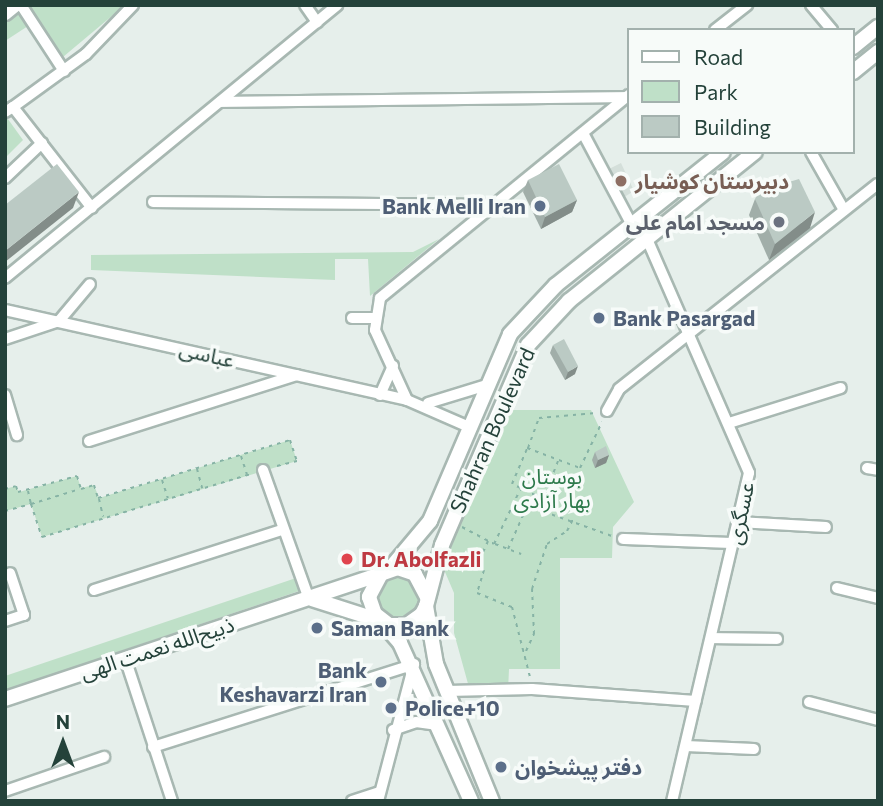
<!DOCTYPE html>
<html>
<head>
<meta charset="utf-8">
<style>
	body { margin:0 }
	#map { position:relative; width:883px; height:806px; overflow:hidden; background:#e6efeb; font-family:Commissioner,"Noto Sans Arabic",sans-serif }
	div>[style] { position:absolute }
	.built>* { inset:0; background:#d4dfda }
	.green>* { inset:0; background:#bfe0c8 }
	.round { border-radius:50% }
	.path>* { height:2px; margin-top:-1px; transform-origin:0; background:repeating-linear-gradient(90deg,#86b3a5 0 3.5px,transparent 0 8.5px) }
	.roads { filter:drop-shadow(2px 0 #a8b8b2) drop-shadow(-2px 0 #a8b8b2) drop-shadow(0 2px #a8b8b2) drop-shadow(0 -2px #a8b8b2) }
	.street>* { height:10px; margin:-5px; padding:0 5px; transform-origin:5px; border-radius:5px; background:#fff }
	.secondary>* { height:14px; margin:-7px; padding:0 7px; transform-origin:7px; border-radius:7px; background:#fff }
	.wall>* { inset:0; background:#a1aea9 }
	.shaded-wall>* { inset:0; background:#838d89 }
	.building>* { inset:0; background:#bbcac4 }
	.dots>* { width:19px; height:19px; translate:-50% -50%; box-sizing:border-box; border:4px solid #f7fbf9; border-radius:50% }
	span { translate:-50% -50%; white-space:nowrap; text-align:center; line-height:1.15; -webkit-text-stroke:7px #f7fbf9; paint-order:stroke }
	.education-label { font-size:21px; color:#785e54; font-weight:700 }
	.left { translate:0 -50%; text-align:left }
	.service-label { font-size:21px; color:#4e5e75; font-weight:700 }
	.right { translate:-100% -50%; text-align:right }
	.worship-label { font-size:21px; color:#5b616d; font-weight:700 }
	.street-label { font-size:21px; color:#24423a }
	.park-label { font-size:21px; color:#2d7a4b }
	.health-label { font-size:21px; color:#be3a42; font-weight:700 }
	.frame { position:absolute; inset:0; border:7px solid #24423a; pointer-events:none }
	.legend { position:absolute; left:627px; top:28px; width:228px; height:126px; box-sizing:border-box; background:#f7fbf9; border:2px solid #a3b1ad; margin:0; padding:9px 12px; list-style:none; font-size:21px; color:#24423a }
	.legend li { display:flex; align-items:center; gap:14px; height:35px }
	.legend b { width:35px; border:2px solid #a3b1ad }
	.north { position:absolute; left:28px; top:708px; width:70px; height:70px; -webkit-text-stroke:5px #f7fbf9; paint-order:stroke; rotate:0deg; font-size:19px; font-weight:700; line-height:28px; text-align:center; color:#24423a }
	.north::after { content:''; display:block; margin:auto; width:24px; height:32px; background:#24423a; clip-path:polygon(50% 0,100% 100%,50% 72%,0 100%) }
</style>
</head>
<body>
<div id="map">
	<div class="built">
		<div style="clip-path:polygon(621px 163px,634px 191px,621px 199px,607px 170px)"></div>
	</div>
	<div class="green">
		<div style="clip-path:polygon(24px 5px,125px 5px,57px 62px)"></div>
		<div style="clip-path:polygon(19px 11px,28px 26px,5px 41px,5px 22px)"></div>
		<div style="clip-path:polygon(5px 115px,23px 140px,5px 158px)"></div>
		<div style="clip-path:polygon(439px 239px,370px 296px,368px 259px,335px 259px,335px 280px,91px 270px,91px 255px,413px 252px)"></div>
		<div style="clip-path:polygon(510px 410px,591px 410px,634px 502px,613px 527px,612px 558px,560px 558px,560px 669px,509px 669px,508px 691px,470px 691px,454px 633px,454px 593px,442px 565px)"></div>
		<div style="clip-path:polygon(290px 440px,297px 461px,42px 537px,31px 504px,5px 511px,5px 489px,16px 486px,19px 492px,77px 476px,81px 488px,94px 485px,99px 498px)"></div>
		<div class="round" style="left:379px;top:577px;width:40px;height:40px"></div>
		<div style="clip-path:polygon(296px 578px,299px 591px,5px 690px,5px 676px)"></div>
	</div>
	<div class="path">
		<div style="left:528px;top:448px;width:32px;rotate:-70deg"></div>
		<div style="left:539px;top:418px;width:57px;rotate:-5deg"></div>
		<div style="left:241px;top:456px;width:19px;rotate:72deg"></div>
		<div style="left:558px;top:461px;width:41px;rotate:111.5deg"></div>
		<div style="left:543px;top:499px;width:34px;rotate:-154deg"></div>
		<div style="left:512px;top:484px;width:39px;rotate:-67deg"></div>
		<div style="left:527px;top:448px;width:57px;rotate:20.7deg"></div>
		<div style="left:580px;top:468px;width:51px;rotate:-64.4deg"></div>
		<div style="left:197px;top:469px;width:20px;rotate:75deg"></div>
		<div style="left:162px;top:480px;width:19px;rotate:72deg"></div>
		<div style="left:5px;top:489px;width:11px;rotate:-15deg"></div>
		<div style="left:16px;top:486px;width:6px;rotate:72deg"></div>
		<div style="left:18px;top:492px;width:61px;rotate:-15.2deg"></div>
		<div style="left:77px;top:476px;width:14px;rotate:73deg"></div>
		<div style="left:81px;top:489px;width:14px;rotate:-17deg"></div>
		<div style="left:94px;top:485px;width:14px;rotate:73deg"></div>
		<div style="left:98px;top:498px;width:201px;rotate:-16.8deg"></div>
		<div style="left:290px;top:440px;width:22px;rotate:72deg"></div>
		<div style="left:297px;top:461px;width:25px;rotate:166deg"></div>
		<div style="left:28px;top:491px;width:13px;rotate:77deg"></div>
		<div style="left:31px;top:504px;width:51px;rotate:-17deg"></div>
		<div style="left:99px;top:499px;width:18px;rotate:77deg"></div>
		<div style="left:528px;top:506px;width:89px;rotate:19.7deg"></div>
		<div style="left:5px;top:511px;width:27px;rotate:-15deg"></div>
		<div style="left:31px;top:504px;width:35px;rotate:72deg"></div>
		<div style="left:42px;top:537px;width:218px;rotate:-16.8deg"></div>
		<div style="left:462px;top:527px;width:36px;rotate:28deg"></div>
		<div style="left:494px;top:544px;width:60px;rotate:-64.3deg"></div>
		<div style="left:488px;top:541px;width:27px;rotate:114deg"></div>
		<div style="left:477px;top:566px;width:8px;rotate:30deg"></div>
		<div style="left:484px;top:570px;width:24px;rotate:107deg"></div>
		<div style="left:477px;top:593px;width:38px;rotate:22deg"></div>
		<div style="left:512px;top:607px;width:72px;rotate:75.6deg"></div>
		<div style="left:495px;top:544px;width:28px;rotate:21deg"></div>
		<div style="left:508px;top:549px;width:59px;rotate:-66deg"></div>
		<div style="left:415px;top:557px;width:11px;rotate:38deg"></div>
		<div style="left:526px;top:651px;width:19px;rotate:-65deg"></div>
		<div style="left:534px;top:634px;width:45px;rotate:-92.5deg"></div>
		<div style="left:532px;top:589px;width:47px;rotate:-71.6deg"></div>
		<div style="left:547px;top:544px;width:24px;rotate:-33deg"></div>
		<div style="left:567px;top:531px;width:16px;rotate:-63deg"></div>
	</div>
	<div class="roads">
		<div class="street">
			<div style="left:21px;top:5px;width:79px;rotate:56.9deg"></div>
			<div style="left:305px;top:5px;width:21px;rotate:55deg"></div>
			<div style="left:811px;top:5px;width:33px;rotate:50deg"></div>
			<div style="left:715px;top:30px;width:41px;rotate:-38deg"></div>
			<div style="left:220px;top:102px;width:407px;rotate:-0.7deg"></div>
			<div style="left:13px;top:107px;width:90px;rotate:-36deg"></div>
			<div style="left:86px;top:54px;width:68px;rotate:-46.2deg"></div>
			<div style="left:5px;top:112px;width:9px;rotate:-32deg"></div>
			<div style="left:13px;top:107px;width:128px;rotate:52deg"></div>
			<div style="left:583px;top:133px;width:104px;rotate:62deg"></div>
			<div style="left:811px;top:152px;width:67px;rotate:60.4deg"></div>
			<div style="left:5px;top:178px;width:51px;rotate:-43.4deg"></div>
			<div style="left:153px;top:202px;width:342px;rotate:0.5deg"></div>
			<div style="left:647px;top:239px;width:255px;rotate:66.4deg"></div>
			<div style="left:749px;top:473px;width:337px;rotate:103.2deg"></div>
			<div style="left:5px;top:278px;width:430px;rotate:-39.4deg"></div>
			<div style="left:5px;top:310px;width:412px;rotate:12.6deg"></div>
			<div style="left:407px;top:400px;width:68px;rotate:23.5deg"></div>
			<div style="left:352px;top:318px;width:21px"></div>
			<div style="left:5px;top:339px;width:57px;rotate:-18.4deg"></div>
			<div style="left:59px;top:321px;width:48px;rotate:-50deg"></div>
			<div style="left:5px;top:395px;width:42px;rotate:73.3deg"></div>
			<div style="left:380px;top:395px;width:32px;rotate:-66deg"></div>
			<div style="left:407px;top:400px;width:77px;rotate:-114.6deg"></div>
			<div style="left:375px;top:330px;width:32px;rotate:-81deg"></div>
			<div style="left:380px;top:298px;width:321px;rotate:-39.2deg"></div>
			<div style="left:428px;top:403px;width:62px;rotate:-17deg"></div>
			<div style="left:607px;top:411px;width:25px;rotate:-61deg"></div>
			<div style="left:619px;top:389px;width:330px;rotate:-38.4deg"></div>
			<div style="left:729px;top:423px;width:117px;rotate:-17.4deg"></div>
			<div style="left:89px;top:441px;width:218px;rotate:-17.6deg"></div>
			<div style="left:867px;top:468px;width:11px;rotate:10deg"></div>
			<div style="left:263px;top:470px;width:137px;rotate:70.4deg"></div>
			<div style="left:738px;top:522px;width:88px;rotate:3.3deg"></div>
			<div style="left:623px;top:539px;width:110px;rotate:2.1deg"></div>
			<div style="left:837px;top:588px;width:42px;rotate:13.7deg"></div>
			<div style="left:94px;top:590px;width:197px;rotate:-17.7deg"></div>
			<div style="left:5px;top:621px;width:20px;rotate:-18deg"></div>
			<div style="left:24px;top:615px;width:44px;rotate:-108.4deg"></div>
			<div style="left:711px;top:638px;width:66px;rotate:0.9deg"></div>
			<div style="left:125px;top:658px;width:151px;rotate:71.8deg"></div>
			<div style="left:447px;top:691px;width:85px;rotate:-1.3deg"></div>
			<div style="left:532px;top:689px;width:164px;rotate:4.2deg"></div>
			<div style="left:809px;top:702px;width:71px;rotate:14.6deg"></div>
			<div style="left:393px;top:730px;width:24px;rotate:-19deg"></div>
			<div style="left:416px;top:722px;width:22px;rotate:8deg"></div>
			<div style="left:686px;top:746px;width:68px;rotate:2.5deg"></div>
			<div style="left:153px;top:747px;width:274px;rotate:-17.6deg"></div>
			<div style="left:414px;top:664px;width:142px;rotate:104.7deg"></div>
			<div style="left:5px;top:791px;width:105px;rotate:-19deg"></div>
			<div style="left:352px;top:801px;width:29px;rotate:-18deg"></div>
		</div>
		<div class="secondary">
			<div style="left:5px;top:13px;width:13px;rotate:-39deg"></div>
			<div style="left:853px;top:47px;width:32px;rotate:-39deg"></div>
			<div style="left:853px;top:72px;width:32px;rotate:-39deg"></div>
			<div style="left:389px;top:570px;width:64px;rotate:-50.1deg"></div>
			<div style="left:430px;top:521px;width:203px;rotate:-66.8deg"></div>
			<div style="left:510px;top:334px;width:67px;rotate:-46.8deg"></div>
			<div style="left:556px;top:285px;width:213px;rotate:-38.5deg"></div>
			<div style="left:427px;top:597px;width:26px;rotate:-118deg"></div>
			<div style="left:415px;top:574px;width:18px;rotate:-161deg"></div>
			<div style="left:398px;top:568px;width:18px;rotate:161deg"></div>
			<div style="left:381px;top:574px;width:26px;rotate:118deg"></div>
			<div style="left:369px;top:597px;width:18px;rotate:71deg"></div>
			<div style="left:375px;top:614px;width:18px;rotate:38deg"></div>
			<div style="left:389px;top:625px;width:18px"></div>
			<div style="left:407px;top:625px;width:19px;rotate:-36deg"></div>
			<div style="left:422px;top:614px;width:9px;rotate:-63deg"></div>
			<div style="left:426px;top:606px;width:63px;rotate:-75.3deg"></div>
			<div style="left:442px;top:545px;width:218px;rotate:-66.7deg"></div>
			<div style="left:528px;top:345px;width:60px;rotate:-47deg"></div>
			<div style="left:569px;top:301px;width:238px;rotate:-38.7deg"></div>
			<div style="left:312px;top:599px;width:72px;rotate:17.7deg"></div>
			<div style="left:381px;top:621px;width:29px;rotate:49deg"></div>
			<div style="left:400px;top:643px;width:173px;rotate:65.8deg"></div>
			<div style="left:426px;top:606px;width:59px;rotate:80.2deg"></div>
			<div style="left:436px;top:664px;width:148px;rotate:67.8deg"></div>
			<div style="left:5px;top:699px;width:395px;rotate:-18.4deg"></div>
		</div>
	</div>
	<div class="wall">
		<div style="clip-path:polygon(528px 180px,577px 200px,572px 212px,541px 229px,523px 192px)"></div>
		<div style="clip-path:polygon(755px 199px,810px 228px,769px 260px,749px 215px)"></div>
		<div style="clip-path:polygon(553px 345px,575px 374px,565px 380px,550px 353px)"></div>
		<div style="clip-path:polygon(595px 452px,609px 455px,606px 463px,595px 468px,592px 460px)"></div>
	</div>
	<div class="shaded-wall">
		<div style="clip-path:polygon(79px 192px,73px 208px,5px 262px,5px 251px)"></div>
		<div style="clip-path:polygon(577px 200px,572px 212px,541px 229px,545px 217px)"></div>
		<div style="clip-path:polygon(815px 212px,810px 228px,769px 260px,775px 244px)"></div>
		<div style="clip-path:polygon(578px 366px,575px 374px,565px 380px,568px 372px)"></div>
		<div style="clip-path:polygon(609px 455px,606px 463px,595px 468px,598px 460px)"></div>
	</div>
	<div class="building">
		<div style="clip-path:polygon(57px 164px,79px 192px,5px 251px,5px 205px)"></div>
		<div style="clip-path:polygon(559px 164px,577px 200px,545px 217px,528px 180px)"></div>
		<div style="clip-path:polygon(799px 179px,815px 212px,775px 244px,755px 199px,759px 191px)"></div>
		<div style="clip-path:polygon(564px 339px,578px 366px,568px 372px,553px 345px)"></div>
		<div style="clip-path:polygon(606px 446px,609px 455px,598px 460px,595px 452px)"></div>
	</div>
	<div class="dots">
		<div style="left:621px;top:181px;background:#8d6e63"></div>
		<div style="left:540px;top:206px;background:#5c6f8a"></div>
		<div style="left:779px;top:222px;background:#6b7280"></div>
		<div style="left:599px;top:318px;background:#5c6f8a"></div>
		<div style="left:347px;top:559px;background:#e0444e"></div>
		<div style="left:317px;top:628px;background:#5c6f8a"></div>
		<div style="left:381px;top:682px;background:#5c6f8a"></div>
		<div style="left:391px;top:708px;background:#5c6f8a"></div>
		<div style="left:501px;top:767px;background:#5c6f8a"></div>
	</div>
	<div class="education-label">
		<span class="left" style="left:635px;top:181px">دبیرستان کوشیار</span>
	</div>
	<div class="service-label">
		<span class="right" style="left:526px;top:206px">Bank Melli Iran</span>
		<span class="left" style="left:613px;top:318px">Bank Pasargad</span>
		<span class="left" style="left:331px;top:628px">Saman Bank</span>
		<span class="right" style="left:367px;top:682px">Bank<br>Keshavarzi Iran</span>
		<span class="left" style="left:405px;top:708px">Police+10</span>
		<span class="left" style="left:515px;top:767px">دفتر پیشخوان</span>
	</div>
	<div class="worship-label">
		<span class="right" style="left:765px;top:222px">مسجد امام علی</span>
	</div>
	<div class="street-label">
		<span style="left:207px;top:354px;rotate:13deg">عباسی</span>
		<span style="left:492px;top:430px;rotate:-66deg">Shahran Boulevard</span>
		<span style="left:740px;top:513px;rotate:-78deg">عسگری</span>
		<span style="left:157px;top:648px;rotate:-18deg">ذبیح‌الله نعمت الهی</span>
	</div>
	<div class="park-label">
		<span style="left:552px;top:488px">بوستان<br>بهار آزادی</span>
	</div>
	<div class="health-label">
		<span class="left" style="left:361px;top:559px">Dr. Abolfazli</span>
	</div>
	<div class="frame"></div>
	<ul class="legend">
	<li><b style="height:9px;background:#fff"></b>Road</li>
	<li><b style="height:19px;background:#bfe0c8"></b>Park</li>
	<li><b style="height:19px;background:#bbcac4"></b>Building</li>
	</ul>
	<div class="north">N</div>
</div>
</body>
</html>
